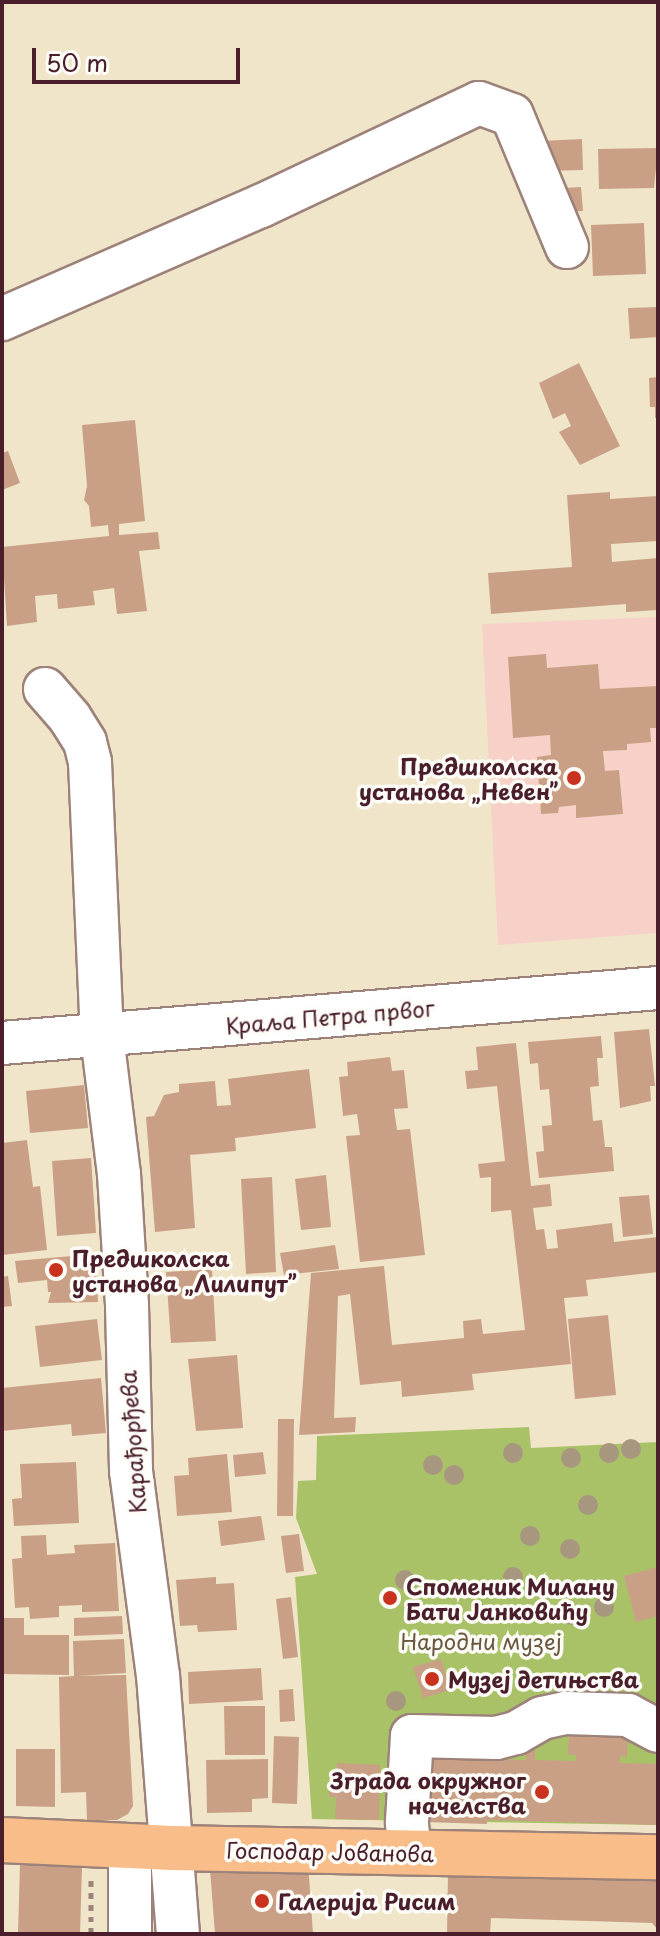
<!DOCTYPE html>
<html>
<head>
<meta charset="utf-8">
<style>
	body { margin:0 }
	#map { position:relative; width:660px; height:1936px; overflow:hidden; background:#f0e5c9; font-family:"Playpen Sans",sans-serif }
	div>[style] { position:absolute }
	.built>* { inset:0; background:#f7d1c8 }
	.green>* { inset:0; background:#a9c268 }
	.building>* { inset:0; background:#c9a085 }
	.path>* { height:5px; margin-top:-2.5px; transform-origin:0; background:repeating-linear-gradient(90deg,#9d827a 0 6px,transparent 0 12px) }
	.roads { filter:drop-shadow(2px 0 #9d827a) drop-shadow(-2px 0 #9d827a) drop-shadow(0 2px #9d827a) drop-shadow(0 -2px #9d827a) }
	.minor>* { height:42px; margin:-21px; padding:0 21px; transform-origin:21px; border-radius:21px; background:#fff }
	.major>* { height:44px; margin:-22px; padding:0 22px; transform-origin:22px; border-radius:22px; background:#f8bd89 }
	.trees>* { width:20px; height:20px; margin:-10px; border-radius:50%; background:#a7977e }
	.dots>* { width:22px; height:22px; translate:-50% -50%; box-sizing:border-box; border:4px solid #fdfcf7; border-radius:50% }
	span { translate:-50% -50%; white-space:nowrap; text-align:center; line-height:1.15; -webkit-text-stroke:7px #fdfcf7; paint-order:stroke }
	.poi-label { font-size:22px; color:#4a1f2b; font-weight:700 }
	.right { translate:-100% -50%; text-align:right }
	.left { translate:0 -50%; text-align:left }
	.street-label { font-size:22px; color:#4a1f2b }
	.park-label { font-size:22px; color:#6b5840 }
	.frame { position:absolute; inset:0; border:4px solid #4a1f2b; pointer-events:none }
	.scale { position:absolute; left:32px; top:48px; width:208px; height:36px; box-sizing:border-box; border:4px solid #4a1f2b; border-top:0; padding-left:10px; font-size:24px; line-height:28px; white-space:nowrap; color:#4a1f2b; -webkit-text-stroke:6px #fdfcf7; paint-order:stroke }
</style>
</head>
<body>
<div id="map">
	<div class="built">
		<div style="clip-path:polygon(658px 617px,658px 933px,498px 945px,482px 624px)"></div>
	</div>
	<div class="green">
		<div style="clip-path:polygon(529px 1427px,531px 1448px,658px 1442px,658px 1825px,312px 1819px,295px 1577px,317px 1574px,296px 1518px,298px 1481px,316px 1480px,317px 1436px)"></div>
	</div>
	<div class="building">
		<div style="clip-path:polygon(582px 139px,583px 170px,543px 171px,541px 141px)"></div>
		<div style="clip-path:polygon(658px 148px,654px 188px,599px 189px,598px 149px)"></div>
		<div style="clip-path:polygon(581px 187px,583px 211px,566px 212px,564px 188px)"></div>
		<div style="clip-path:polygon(644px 223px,646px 274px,593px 276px,591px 225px)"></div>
		<div style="clip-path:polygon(658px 307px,658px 337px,630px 339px,628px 308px)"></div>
		<div style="clip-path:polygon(579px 363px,620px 446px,580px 465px,559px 432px,571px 426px,565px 413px,553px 419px,539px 383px)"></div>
		<div style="clip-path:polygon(658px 377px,658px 418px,655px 418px,655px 407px,650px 407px,649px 378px)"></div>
		<div style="clip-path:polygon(135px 420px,145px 521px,119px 524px,119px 535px,158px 532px,160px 549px,139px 551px,147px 611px,117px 614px,114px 588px,93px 591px,95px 605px,58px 609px,57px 594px,35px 596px,37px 622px,7px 626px,2px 547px,109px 536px,108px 525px,91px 527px,89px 506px,84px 500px,87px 486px,82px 425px)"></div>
		<div style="clip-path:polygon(8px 451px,20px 483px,2px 490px,2px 453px)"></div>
		<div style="clip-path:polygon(610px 492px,610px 499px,658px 496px,658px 541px,611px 544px,612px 562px,658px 558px,658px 610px,626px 612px,626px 604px,491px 614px,488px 573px,572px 567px,567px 495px)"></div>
		<div style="clip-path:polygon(546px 654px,547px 668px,598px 664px,600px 689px,658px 686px,658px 728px,650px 728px,651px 742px,627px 744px,627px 750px,603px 751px,605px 771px,619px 770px,623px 814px,576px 818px,576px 805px,559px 807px,558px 813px,541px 814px,537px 757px,551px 755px,550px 735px,513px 738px,508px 657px)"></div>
		<div style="clip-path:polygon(649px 1029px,655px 1086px,650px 1086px,651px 1101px,620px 1108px,614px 1032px)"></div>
		<div style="clip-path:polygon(601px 1036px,603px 1058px,597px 1058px,599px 1086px,590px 1087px,593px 1121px,602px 1120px,605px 1147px,612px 1147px,614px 1171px,539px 1178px,536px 1152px,544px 1151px,542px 1126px,552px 1125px,549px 1089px,540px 1090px,538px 1063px,530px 1064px,528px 1042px)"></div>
		<div style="clip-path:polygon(516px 1043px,531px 1186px,550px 1184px,552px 1206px,533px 1208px,536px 1230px,544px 1229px,547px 1249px,558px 1248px,556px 1230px,612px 1223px,614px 1242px,658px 1237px,658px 1272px,586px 1280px,588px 1296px,564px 1298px,571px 1364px,472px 1374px,474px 1390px,402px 1397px,401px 1381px,360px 1385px,350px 1294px,338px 1296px,334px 1418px,356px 1417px,355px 1432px,299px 1435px,311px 1273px,384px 1266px,392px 1345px,464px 1338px,463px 1321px,481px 1319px,483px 1334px,525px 1330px,511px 1210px,491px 1212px,491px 1177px,480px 1178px,478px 1164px,505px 1161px,497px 1086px,467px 1089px,465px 1071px,478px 1070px,476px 1047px)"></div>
		<div style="clip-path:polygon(390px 1057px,392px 1071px,404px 1070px,408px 1108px,394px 1109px,397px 1130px,410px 1129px,425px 1255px,360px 1262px,346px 1136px,360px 1135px,357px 1114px,343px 1116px,339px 1077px,348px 1076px,347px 1062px)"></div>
		<div style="clip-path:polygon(309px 1069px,316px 1128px,235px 1138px,236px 1151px,190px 1155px,195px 1228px,155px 1232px,146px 1117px,154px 1116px,164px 1095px,179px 1092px,179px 1084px,215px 1081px,217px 1106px,231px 1105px,228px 1079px)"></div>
		<div style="clip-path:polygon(84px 1085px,88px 1128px,30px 1133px,26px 1091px)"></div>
		<div style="clip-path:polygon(27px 1140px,33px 1187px,40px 1186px,47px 1250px,2px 1255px,2px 1143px)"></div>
		<div style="clip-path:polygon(91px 1158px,96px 1233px,57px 1236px,52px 1161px)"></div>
		<div style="clip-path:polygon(326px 1175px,331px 1227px,301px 1230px,295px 1179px)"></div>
		<div style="clip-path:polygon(272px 1177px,276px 1272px,246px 1274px,241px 1179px)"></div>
		<div style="clip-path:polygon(649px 1195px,653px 1234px,623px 1237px,619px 1197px)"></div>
		<div style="clip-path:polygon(335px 1245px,339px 1269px,284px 1275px,280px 1253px)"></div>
		<div style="clip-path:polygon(95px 1254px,98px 1302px,48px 1303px,51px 1292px,48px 1292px,47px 1280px,18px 1283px,15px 1261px)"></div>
		<div style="clip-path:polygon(212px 1269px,216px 1341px,171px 1343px,166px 1272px)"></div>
		<div style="clip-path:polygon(8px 1276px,12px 1306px,2px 1307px,2px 1277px)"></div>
		<div style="clip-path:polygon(608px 1315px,616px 1395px,575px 1399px,568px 1319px)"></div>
		<div style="clip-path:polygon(97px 1319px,102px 1360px,40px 1367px,35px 1326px)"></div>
		<div style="clip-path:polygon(237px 1355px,243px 1428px,196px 1431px,188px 1359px)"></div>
		<div style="clip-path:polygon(101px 1378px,106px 1433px,72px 1436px,71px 1424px,2px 1431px,2px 1388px)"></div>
		<div style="clip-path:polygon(278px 1419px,294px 1419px,293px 1516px,277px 1516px)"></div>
		<div style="clip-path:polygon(263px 1452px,266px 1474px,235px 1477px,233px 1455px)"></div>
		<div style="clip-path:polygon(227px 1454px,232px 1512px,177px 1516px,174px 1476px,189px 1475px,188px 1458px)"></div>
		<div style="clip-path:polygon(76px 1462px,79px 1523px,14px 1526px,12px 1499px,22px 1498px,20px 1464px)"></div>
		<div style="clip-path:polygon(261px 1516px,265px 1540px,221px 1546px,218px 1521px)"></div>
		<div style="clip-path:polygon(299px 1534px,304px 1571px,286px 1573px,281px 1536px)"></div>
		<div style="clip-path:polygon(46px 1535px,47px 1555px,75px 1553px,74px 1545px,115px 1543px,119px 1611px,82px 1612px,82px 1605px,59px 1606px,59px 1617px,30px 1619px,29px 1607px,15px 1608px,12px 1559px,22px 1558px,21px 1536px)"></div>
		<div style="clip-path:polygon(658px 1567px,658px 1616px,636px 1622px,624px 1576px)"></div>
		<div style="clip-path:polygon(216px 1577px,216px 1584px,234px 1583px,237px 1630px,198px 1632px,197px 1625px,180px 1626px,176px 1580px)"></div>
		<div style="clip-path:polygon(291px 1597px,298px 1657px,283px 1659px,276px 1599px)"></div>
		<div style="clip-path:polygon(122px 1616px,123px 1634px,74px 1636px,74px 1618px)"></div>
		<div style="clip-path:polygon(2px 1618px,24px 1618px,24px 1635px,69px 1635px,69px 1675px,2px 1674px)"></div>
		<div style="clip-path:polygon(124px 1639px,126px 1673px,77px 1676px,126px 1675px,133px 1806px,128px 1814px,117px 1820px,87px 1821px,86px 1792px,61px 1793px,59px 1677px,74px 1676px,73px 1641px)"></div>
		<div style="clip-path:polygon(441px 1659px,450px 1690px,423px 1698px,413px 1667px)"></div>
		<div style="clip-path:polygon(261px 1668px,263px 1700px,189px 1704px,188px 1672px)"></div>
		<div style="clip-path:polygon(293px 1689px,295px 1721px,280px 1722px,279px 1690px)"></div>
		<div style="clip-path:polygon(224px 1706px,265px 1706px,265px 1755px,225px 1755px)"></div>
		<div style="clip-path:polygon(569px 1733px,628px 1735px,627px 1757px,620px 1756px,620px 1763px,658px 1764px,658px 1825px,487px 1820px,487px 1824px,424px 1822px,427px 1757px,440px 1758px,440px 1750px,458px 1751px,457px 1758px,526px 1760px,526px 1748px,535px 1749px,535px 1760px,576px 1761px,576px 1755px,568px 1755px)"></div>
		<div style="clip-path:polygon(274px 1736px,299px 1737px,297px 1804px,272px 1803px)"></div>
		<div style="clip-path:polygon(16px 1749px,55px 1749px,55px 1807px,16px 1806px)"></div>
		<div style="clip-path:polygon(268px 1759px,268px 1798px,252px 1799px,252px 1812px,207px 1813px,206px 1760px)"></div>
		<div style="clip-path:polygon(337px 1763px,380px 1765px,379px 1820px,335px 1819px,336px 1797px,329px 1797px,329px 1784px,336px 1784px)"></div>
		<div style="clip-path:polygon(308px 1862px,313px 1934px,215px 1934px,210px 1869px)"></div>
		<div style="clip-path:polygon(20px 1864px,82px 1867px,80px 1934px,18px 1934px)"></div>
		<div style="clip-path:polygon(448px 1873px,658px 1878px,658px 1930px,652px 1923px,491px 1918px,490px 1934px,447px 1934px)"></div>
	</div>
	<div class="path">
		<div style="left:91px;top:1934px;width:56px;rotate:-90deg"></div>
	</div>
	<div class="roads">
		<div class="minor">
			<div style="left:2px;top:319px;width:283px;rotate:-23.6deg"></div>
			<div style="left:261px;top:206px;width:241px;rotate:-25.3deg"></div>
			<div style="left:479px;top:103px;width:35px;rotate:20deg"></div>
			<div style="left:512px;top:115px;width:143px;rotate:67.4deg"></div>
			<div style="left:45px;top:689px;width:38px;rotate:49deg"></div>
			<div style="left:70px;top:718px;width:28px;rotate:58deg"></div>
			<div style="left:85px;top:742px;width:21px;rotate:76deg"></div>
			<div style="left:90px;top:762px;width:274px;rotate:87.5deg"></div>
			<div style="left:102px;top:1036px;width:139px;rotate:83deg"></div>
			<div style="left:119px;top:1174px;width:132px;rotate:86.5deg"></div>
			<div style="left:127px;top:1306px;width:165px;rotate:88.6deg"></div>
			<div style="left:131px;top:1471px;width:206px;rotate:82.5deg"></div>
			<div style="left:158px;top:1675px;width:260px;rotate:85.6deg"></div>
			<div style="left:2px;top:1043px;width:658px;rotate:-4.79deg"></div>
			<div style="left:130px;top:1847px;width:87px;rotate:90deg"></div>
			<div style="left:410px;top:1853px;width:31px;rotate:-96deg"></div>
			<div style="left:407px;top:1822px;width:86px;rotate:-86.7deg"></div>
			<div style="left:412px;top:1736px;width:84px;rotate:1.4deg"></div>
			<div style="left:496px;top:1738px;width:21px;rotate:-14deg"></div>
			<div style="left:516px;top:1733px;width:30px;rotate:-30deg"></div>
			<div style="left:542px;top:1718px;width:25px;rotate:-12deg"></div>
			<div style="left:566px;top:1713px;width:62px;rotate:1.8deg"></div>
			<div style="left:628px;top:1715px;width:34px;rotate:28deg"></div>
		</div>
		<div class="major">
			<div style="left:2px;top:1840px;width:170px;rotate:2.7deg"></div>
			<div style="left:172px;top:1848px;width:486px;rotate:1.1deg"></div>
		</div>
	</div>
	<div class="trees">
		<div style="left:631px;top:1449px"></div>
		<div style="left:513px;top:1453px"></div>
		<div style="left:609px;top:1453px"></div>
		<div style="left:571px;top:1458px"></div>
		<div style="left:433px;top:1465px"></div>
		<div style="left:454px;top:1475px"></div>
		<div style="left:588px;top:1505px"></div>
		<div style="left:530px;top:1536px"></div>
		<div style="left:570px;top:1549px"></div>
		<div style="left:513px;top:1577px"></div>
		<div style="left:405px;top:1580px"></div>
		<div style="left:604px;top:1607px"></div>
		<div style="left:571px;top:1615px"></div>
		<div style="left:396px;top:1701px"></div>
	</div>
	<div class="dots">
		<div style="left:574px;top:778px;background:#c8321e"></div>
		<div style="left:56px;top:1270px;background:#c8321e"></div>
		<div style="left:390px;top:1598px;background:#c8321e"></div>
		<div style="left:432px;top:1679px;background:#c8321e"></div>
		<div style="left:542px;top:1792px;background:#c8321e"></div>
		<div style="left:262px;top:1901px;background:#c8321e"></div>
	</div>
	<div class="poi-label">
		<span class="right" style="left:558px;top:778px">Предшколска<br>установа „Невен”</span>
		<span class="left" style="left:72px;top:1270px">Предшколска<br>установа „Лилипут”</span>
		<span class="left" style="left:406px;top:1598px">Споменик Милану<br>Бати Јанковићу</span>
		<span class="left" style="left:448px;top:1679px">Музеј детињства</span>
		<span class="right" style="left:526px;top:1792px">Зграда окружног<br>начелства</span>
		<span class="left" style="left:278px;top:1901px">Галерија Рисим</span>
	</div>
	<div class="street-label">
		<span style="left:330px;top:1016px;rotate:-5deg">Краља Петра првог</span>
		<span style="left:132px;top:1442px;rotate:-94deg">Карађорђева</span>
		<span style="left:330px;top:1851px;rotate:1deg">Господар Јованова</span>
	</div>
	<div class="park-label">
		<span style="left:481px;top:1641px">Народни музеј</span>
	</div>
	<div class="frame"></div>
	<div class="scale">50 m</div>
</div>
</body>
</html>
